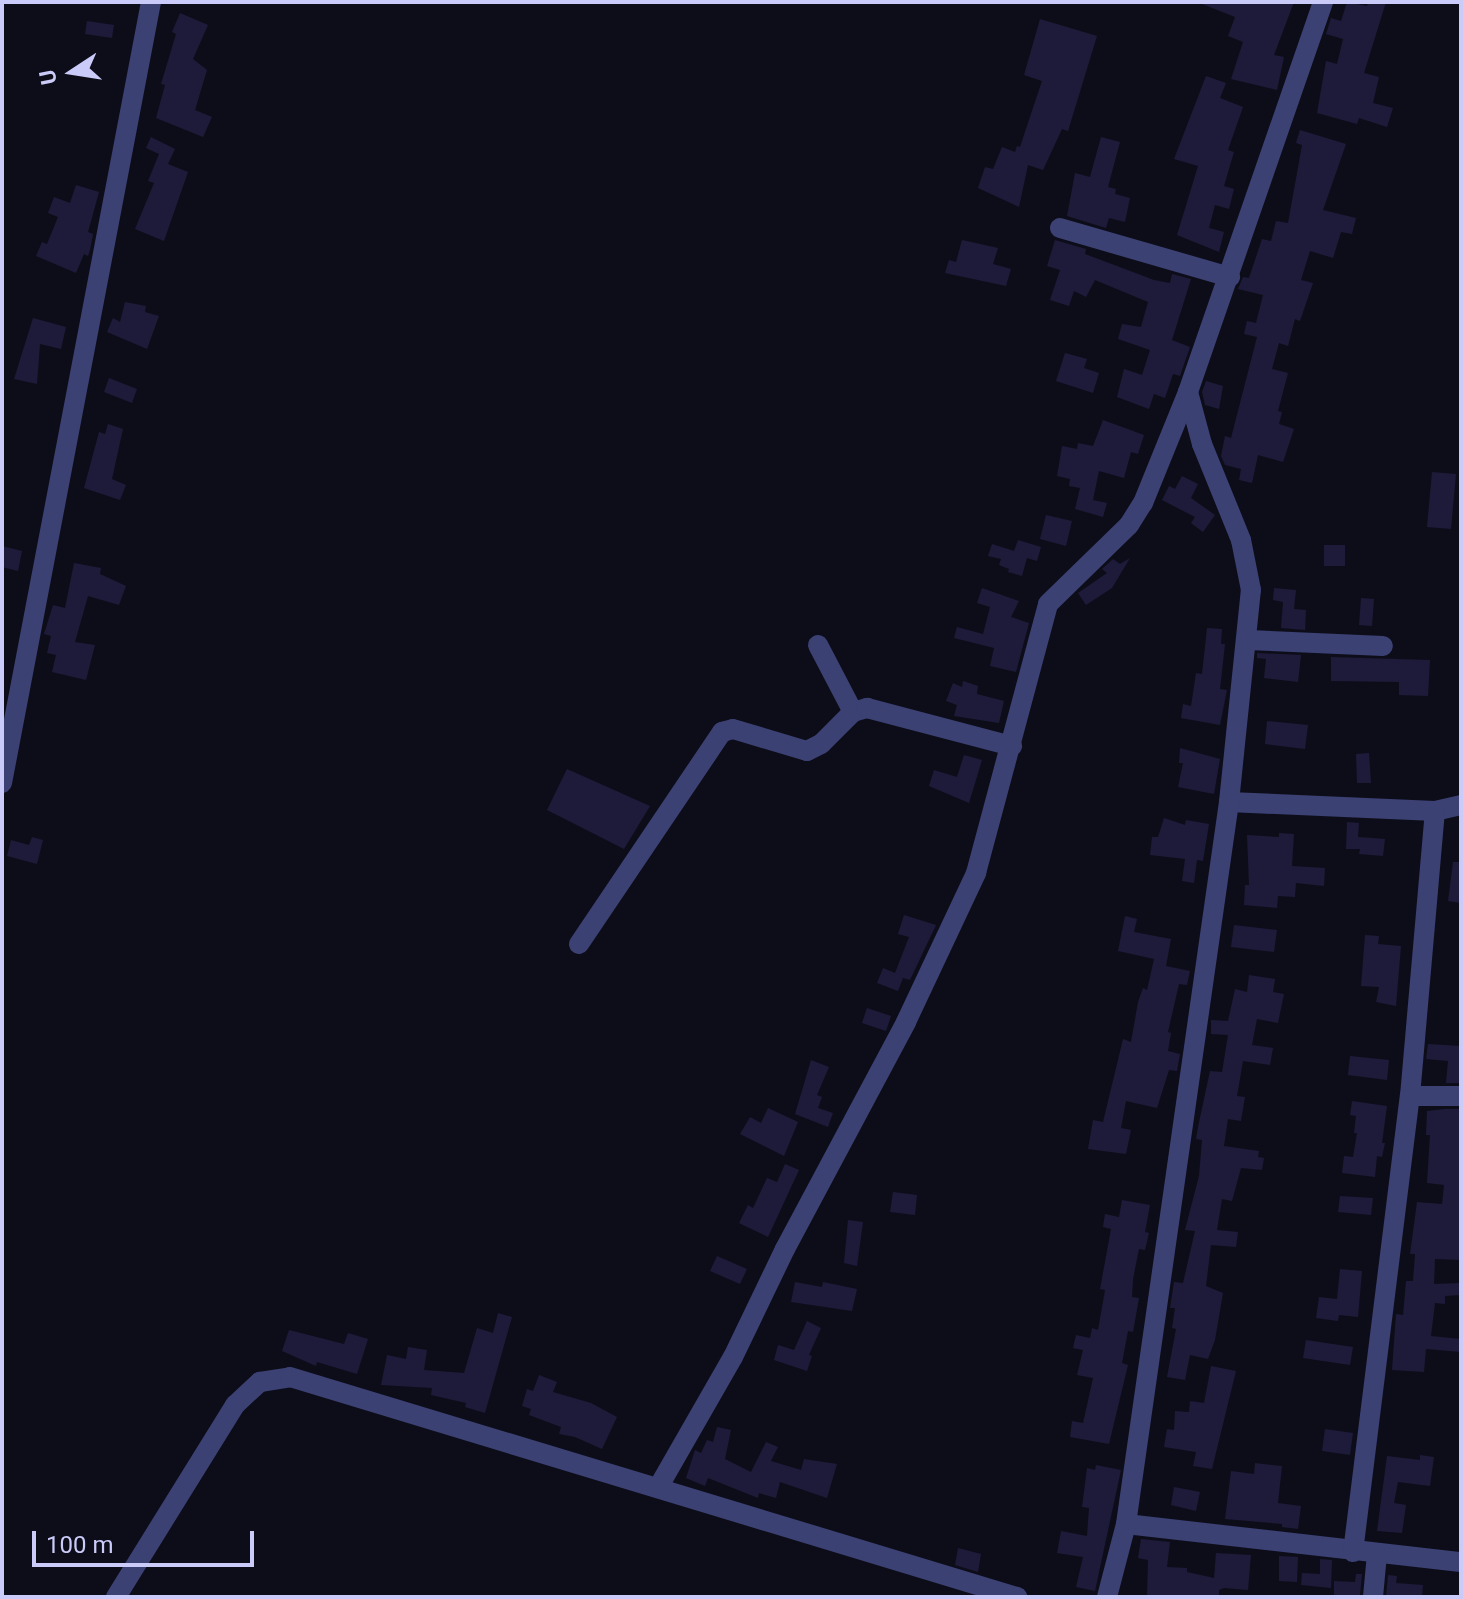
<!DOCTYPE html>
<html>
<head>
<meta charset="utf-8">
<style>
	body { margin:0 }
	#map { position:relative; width:1463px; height:1599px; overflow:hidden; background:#0d0d1a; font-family:Roboto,sans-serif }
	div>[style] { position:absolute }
	.building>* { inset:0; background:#1d1b39 }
	.minor>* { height:20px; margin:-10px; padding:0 10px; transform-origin:10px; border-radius:10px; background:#3c4174 }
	span { translate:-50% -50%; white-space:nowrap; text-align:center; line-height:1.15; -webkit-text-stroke:6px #0d0d1a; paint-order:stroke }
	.frame { position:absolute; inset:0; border:4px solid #cbcbf9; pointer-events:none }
	.north { position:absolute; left:32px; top:32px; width:80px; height:80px; -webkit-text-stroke:6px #0d0d1a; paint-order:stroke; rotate:258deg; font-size:22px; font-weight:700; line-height:32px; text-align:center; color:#cbcbf9 }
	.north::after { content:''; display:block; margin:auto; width:28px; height:36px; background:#cbcbf9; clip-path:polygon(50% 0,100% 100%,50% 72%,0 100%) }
	.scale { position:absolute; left:32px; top:1531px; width:222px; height:36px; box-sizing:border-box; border:4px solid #cbcbf9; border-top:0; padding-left:10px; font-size:24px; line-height:28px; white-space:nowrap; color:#cbcbf9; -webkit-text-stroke:6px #0d0d1a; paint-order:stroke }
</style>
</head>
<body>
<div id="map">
	<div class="building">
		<div style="clip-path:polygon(1197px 2px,1294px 2px,1274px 55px,1284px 57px,1277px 90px,1231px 79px,1243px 42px,1228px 36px,1235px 17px)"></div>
		<div style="clip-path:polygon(1347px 2px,1367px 6px,1368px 2px,1386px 2px,1364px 73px,1379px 77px,1373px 103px,1393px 108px,1387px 127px,1359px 118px,1357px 124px,1317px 113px,1326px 61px,1337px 64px,1343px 39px,1326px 34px,1331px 18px,1341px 21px)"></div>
		<div style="clip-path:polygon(180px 13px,208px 25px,193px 59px,207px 70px,195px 110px,212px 117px,203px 137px,156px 118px,165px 85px,161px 84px,176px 34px,172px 32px)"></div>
		<div style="clip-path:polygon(1040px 19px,1097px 36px,1068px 131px,1062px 129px,1043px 170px,1028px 165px,1019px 207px,978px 188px,985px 167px,993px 169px,1002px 147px,1015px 152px,1017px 146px,1020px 147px,1042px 81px,1024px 75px)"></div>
		<div style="clip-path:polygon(87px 21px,114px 25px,112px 38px,85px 34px)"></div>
		<div style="clip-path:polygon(1206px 76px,1226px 83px,1220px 98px,1243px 107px,1228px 150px,1234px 152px,1224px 186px,1234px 189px,1229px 209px,1215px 205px,1209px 228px,1224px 232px,1219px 252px,1177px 235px,1198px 166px,1174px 159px)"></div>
		<div style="clip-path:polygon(1300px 130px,1346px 144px,1323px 210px,1356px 218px,1352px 234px,1341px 232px,1333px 258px,1310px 251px,1301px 280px,1313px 283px,1300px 321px,1295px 319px,1288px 346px,1279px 343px,1272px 369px,1288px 373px,1278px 411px,1282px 412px,1279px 424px,1294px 429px,1283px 462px,1258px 455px,1252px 483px,1239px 480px,1241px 469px,1225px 465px,1221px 456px,1225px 436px,1231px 438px,1257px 337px,1244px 334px,1247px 321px,1256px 323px,1263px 295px,1238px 289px,1243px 277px,1249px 278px,1262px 239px,1271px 241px,1276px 221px,1288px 223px,1302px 145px,1296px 143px)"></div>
		<div style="clip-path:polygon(151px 137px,175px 149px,168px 164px,188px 172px,164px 241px,135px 229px,154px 183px,148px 181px,159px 154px,146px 148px)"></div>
		<div style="clip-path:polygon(1101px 137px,1120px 142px,1108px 187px,1116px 189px,1115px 194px,1130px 198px,1125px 222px,1109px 218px,1106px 228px,1067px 216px,1075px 173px,1090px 177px)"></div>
		<div style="clip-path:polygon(76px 185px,99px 192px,88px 232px,93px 234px,90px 250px,88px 256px,84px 254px,76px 273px,36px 256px,42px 242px,47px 244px,58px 217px,48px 213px,54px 197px,70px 203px)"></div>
		<div style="clip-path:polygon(962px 240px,998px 248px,993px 264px,1011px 269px,1006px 286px,945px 273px,949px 260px,956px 262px)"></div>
		<div style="clip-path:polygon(1055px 240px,1086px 249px,1085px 254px,1154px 280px,1170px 283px,1172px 274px,1191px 279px,1172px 340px,1190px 347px,1180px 376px,1173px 374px,1165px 398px,1154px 394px,1149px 409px,1117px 397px,1124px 369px,1142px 375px,1150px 350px,1118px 339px,1122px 324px,1141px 327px,1148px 302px,1095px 280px,1086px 297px,1074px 291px,1069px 306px,1050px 300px,1060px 270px,1047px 266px)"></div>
		<div style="clip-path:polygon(125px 302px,146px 306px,145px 312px,159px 316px,147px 349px,107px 332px,113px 318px,120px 322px)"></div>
		<div style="clip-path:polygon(33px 318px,66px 327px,61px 349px,40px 344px,37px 384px,14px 379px)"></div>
		<div style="clip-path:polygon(1065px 353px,1087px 359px,1084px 368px,1099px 373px,1093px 393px,1056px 381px)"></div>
		<div style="clip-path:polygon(109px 378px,137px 389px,132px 403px,104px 392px)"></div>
		<div style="clip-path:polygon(1206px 381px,1223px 386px,1219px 409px,1205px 405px,1202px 392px)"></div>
		<div style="clip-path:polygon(1103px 420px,1144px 435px,1138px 454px,1131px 452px,1124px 478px,1099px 471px,1093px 500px,1107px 503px,1103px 517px,1075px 509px,1080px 488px,1069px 486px,1070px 479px,1057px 476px,1062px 446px,1077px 449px,1078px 443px,1093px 446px)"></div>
		<div style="clip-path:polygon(108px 424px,123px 429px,112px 479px,126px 485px,120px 500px,84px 488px,99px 432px,105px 434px)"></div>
		<div style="clip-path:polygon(1432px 472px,1456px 474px,1451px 529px,1427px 527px)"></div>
		<div style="clip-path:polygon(1182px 476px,1198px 484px,1191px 498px,1215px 515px,1203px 532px,1191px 523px,1195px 517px,1162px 500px,1169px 486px,1175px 489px)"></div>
		<div style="clip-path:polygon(1046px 515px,1072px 521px,1066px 546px,1040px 539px)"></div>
		<div style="clip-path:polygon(1018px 540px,1041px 547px,1037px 561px,1027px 558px,1022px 576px,1008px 572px,1009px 569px,999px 565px,1001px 559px,988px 556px,992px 544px,1014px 551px)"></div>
		<div style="clip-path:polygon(1324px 545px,1345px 545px,1345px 566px,1324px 566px)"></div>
		<div style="clip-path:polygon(2px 546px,22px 551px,18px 571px,2px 567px)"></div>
		<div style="clip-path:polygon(1130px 558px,1112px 588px,1086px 605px,1078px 593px,1107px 573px,1102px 569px,1113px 559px,1120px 564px)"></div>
		<div style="clip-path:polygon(74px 563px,101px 568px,100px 574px,126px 586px,119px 605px,88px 596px,75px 642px,95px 645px,86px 680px,52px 672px,56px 655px,47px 653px,51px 636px,44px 634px,53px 605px,65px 608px)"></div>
		<div style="clip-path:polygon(982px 588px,1019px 601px,1011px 617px,1029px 623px,1016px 672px,990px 666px,994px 648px,954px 638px,957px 627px,983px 634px,990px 607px,977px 603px)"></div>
		<div style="clip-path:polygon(1274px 588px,1296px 590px,1294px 609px,1306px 610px,1305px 630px,1281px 628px,1283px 602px,1273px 600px)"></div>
		<div style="clip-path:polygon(1361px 598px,1374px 599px,1372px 626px,1359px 625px)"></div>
		<div style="clip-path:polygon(1207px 628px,1222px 629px,1221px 644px,1225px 644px,1220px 689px,1227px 690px,1220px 725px,1181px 718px,1183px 704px,1191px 706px,1196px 673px,1202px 674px)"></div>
		<div style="clip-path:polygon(1257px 653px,1301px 655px,1298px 682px,1264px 678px,1266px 659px,1257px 658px)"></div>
		<div style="clip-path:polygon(1331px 657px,1430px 660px,1428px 696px,1399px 695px,1399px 682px,1331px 681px)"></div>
		<div style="clip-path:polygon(963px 681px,978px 686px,977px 694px,1004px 701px,999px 723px,954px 716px,957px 705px,946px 701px,953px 683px,962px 687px)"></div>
		<div style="clip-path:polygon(1267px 721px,1308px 725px,1305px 749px,1265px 744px)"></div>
		<div style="clip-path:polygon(1180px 748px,1220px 759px,1214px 794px,1178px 787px,1183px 763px,1179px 763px)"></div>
		<div style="clip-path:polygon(1369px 753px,1371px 783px,1357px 783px,1356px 754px)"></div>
		<div style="clip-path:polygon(964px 755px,982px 760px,969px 803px,929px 786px,934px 770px,957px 777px)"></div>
		<div style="clip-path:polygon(567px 769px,650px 806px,624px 849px,547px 810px)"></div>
		<div style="clip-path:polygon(1164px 818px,1185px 825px,1186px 820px,1209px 824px,1203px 861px,1197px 860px,1194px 883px,1182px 881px,1185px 859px,1150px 855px,1152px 837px,1158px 837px)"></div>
		<div style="clip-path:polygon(1347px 822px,1359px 823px,1358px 837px,1385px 839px,1383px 856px,1359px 854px,1360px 849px,1346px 849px)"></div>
		<div style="clip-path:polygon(1279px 833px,1294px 834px,1292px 866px,1325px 868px,1324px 886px,1296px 883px,1295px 897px,1278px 896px,1277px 908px,1244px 905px,1245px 885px,1249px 885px,1247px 835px,1279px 837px)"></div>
		<div style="clip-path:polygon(32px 837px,43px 840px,37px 864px,7px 856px,11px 840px,29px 845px)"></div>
		<div style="clip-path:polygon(1453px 862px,1461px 862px,1461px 903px,1448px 901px)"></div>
		<div style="clip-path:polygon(904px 915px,936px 925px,910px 980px,903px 978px,898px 991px,877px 983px,883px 968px,895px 973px,909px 937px,898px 934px)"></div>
		<div style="clip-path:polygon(1125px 916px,1137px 919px,1134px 932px,1171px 939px,1166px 966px,1190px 971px,1187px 985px,1179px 984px,1168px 1032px,1171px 1033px,1168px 1051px,1180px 1054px,1177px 1071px,1169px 1070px,1157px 1108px,1126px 1101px,1121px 1128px,1131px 1130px,1126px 1154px,1088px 1149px,1093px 1120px,1103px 1122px,1123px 1039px,1131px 1042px,1138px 1002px,1143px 988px,1147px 990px,1154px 959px,1118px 951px)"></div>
		<div style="clip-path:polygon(1234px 925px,1277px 930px,1274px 952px,1231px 947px)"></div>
		<div style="clip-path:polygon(1365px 935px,1379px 936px,1378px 944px,1401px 946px,1396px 1006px,1376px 1002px,1379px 987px,1361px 986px)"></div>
		<div style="clip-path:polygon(1249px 975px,1275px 979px,1273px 992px,1284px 994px,1278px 1023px,1257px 1019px,1252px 1045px,1273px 1048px,1270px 1065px,1243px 1061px,1237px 1096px,1245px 1097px,1241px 1121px,1228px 1119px,1224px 1146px,1259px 1151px,1258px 1157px,1264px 1158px,1262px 1170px,1241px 1168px,1232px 1201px,1222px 1199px,1217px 1230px,1238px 1232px,1236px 1247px,1211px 1245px,1206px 1286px,1223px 1293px,1215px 1340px,1208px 1359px,1190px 1355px,1185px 1380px,1167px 1377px,1176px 1329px,1172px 1328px,1175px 1308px,1170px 1308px,1174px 1282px,1183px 1283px,1195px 1231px,1185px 1230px,1199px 1176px,1202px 1140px,1196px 1139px,1198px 1127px,1210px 1071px,1222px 1072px,1228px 1035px,1211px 1034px,1211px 1020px,1228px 1021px,1235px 989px,1247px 992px)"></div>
		<div style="clip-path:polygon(867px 1008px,891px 1016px,886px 1031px,862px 1023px)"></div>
		<div style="clip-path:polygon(1428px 1044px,1461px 1046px,1461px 1083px,1446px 1083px,1448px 1061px,1426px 1059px)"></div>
		<div style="clip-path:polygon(1350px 1056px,1389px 1060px,1387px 1080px,1348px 1075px)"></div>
		<div style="clip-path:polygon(811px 1060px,829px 1067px,817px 1095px,822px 1097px,818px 1108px,833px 1113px,828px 1127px,795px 1114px)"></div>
		<div style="clip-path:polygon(1352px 1101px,1387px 1106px,1382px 1143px,1385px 1143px,1382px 1157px,1377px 1156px,1375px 1177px,1342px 1173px,1344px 1156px,1353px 1157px,1357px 1133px,1354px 1133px,1356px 1116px,1350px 1115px)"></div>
		<div style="clip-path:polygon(768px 1108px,798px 1122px,784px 1156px,740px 1134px,750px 1117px,761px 1123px)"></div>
		<div style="clip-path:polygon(1445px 1109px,1460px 1109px,1461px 1260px,1435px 1259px,1434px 1284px,1461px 1283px,1461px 1295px,1445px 1296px,1445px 1304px,1435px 1303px,1431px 1336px,1461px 1339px,1461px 1352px,1426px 1349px,1424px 1372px,1392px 1370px,1396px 1314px,1403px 1315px,1406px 1281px,1413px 1281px,1415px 1254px,1410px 1254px,1417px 1202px,1442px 1204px,1444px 1185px,1427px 1183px,1430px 1135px,1426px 1135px,1427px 1111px)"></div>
		<div style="clip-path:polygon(785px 1164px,799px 1170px,768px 1237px,739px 1223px,748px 1205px,753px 1208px,767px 1178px,777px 1182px)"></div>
		<div style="clip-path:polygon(893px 1192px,917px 1195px,915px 1215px,890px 1212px)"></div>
		<div style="clip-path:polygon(1340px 1196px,1373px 1198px,1371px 1215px,1338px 1212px)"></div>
		<div style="clip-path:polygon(1122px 1200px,1150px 1205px,1145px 1232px,1149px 1233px,1145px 1250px,1139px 1249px,1133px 1279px,1132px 1297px,1139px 1298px,1133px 1332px,1128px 1331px,1122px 1363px,1128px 1365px,1109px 1444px,1070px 1437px,1072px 1421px,1083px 1423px,1093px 1378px,1077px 1375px,1083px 1350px,1073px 1348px,1076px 1335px,1090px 1338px,1092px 1328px,1098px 1330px,1105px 1290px,1100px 1289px,1111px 1229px,1103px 1227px,1105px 1214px,1119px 1217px)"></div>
		<div style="clip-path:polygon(848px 1220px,863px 1222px,857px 1266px,844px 1263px)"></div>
		<div style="clip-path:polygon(717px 1256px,747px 1269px,740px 1284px,710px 1271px)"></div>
		<div style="clip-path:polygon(1340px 1269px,1362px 1271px,1358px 1317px,1339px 1315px,1338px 1321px,1316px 1318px,1319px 1297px,1337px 1299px)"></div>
		<div style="clip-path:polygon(795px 1282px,822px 1287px,823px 1282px,857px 1289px,852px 1311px,791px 1302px)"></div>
		<div style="clip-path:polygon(498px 1313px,512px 1317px,485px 1413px,465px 1407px,466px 1403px,431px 1395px,432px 1388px,381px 1385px,387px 1355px,406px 1359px,408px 1347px,427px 1350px,424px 1370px,464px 1373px,477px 1328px,493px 1333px)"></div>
		<div style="clip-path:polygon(807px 1321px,821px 1328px,809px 1355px,812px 1356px,807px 1371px,774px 1360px,778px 1345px,794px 1350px)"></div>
		<div style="clip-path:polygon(289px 1330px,344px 1344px,348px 1333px,368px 1339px,357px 1374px,317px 1362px,316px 1366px,282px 1351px)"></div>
		<div style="clip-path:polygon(1306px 1340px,1353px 1347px,1350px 1365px,1303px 1358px)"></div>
		<div style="clip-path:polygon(1211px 1366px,1236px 1371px,1212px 1469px,1193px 1466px,1196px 1452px,1164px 1447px,1167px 1429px,1174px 1430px,1175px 1411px,1189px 1412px,1190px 1401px,1204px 1403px)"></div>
		<div style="clip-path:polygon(539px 1375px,557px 1382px,553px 1392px,591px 1403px,617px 1417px,602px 1449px,575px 1437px,559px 1434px,561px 1427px,529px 1415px,531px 1409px,522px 1406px,527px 1389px,533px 1391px)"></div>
		<div style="clip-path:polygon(717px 1427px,731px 1430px,725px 1459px,751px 1472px,766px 1442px,778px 1447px,771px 1461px,801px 1470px,804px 1459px,837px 1464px,827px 1498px,780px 1482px,776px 1498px,759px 1493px,758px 1498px,708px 1478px,705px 1486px,686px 1478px,695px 1450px,701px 1453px,707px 1440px,713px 1442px)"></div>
		<div style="clip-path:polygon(1325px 1429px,1353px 1433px,1350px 1455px,1322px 1451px)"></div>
		<div style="clip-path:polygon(1420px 1455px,1434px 1457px,1430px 1486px,1398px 1482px,1394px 1503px,1406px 1505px,1402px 1533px,1377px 1531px,1387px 1456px,1420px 1460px)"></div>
		<div style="clip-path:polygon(1255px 1463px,1282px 1466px,1278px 1503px,1301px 1506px,1298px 1529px,1282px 1527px,1282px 1524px,1225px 1519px,1231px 1471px,1254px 1474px)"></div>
		<div style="clip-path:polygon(1096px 1465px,1121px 1470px,1095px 1591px,1076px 1587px,1083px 1557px,1057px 1553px,1061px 1531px,1087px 1536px,1089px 1508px,1082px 1507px,1087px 1468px,1095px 1470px)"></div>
		<div style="clip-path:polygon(1174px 1487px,1200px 1492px,1196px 1511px,1171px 1505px)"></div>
		<div style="clip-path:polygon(1141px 1539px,1170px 1542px,1167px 1567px,1187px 1568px,1187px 1572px,1214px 1578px,1216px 1553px,1251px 1555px,1248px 1590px,1224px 1588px,1219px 1590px,1219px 1597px,1147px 1597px,1148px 1560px,1138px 1558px)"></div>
		<div style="clip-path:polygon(958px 1548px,981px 1554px,978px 1572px,955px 1565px)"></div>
		<div style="clip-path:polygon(1279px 1556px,1298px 1557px,1297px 1582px,1279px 1581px)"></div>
		<div style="clip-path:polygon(1320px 1559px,1332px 1560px,1331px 1588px,1301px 1585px,1302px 1573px,1320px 1574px)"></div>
		<div style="clip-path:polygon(1356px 1574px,1362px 1574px,1360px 1595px,1334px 1597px,1334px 1581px,1355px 1582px)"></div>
		<div style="clip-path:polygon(1388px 1575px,1397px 1576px,1396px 1583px,1423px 1585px,1422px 1597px,1386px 1597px)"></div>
	</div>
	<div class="minor">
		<div style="left:1060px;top:228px;width:177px;rotate:16.1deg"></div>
		<div style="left:1248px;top:640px;width:135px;rotate:2.5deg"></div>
		<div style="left:818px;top:645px;width:76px;rotate:62.4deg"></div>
		<div style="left:2px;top:783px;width:795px;rotate:-79.2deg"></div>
		<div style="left:1229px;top:802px;width:206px;rotate:2.5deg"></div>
		<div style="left:1435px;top:811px;width:27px;rotate:-13deg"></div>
		<div style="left:579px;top:944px;width:256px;rotate:-56deg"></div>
		<div style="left:722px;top:732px;width:11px;rotate:-15deg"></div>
		<div style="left:733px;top:729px;width:77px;rotate:16.6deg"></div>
		<div style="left:807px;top:751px;width:16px;rotate:-27deg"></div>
		<div style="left:821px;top:744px;width:45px;rotate:-45deg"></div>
		<div style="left:853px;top:712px;width:15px;rotate:-16deg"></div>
		<div style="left:867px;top:708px;width:150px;rotate:14.7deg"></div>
		<div style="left:1410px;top:1096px;width:51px"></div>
		<div style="left:659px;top:1486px;width:149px;rotate:-60.2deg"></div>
		<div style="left:733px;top:1357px;width:120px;rotate:-64.3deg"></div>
		<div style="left:785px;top:1249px;width:257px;rotate:-61.9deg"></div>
		<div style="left:906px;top:1022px;width:165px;rotate:-64.8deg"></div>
		<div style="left:976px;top:873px;width:278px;rotate:-75deg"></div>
		<div style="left:1048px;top:604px;width:113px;rotate:-44.3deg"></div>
		<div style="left:1129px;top:525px;width:26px;rotate:-58deg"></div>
		<div style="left:1143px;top:503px;width:120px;rotate:-67.9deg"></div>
		<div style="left:1126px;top:1524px;width:337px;rotate:6.5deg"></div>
		<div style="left:1353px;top:1552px;width:460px;rotate:-82.9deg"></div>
		<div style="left:1410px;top:1096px;width:286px;rotate:-85deg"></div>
		<div style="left:116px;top:1597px;width:226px;rotate:-58.2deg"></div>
		<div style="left:235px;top:1405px;width:34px;rotate:-43deg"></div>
		<div style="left:260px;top:1382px;width:30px;rotate:-9deg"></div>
		<div style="left:290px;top:1377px;width:760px;rotate:16.84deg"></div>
		<div style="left:1107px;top:1597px;width:75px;rotate:-75.4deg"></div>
		<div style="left:1126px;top:1524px;width:729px;rotate:-81.88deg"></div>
		<div style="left:1229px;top:802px;width:213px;rotate:-84.1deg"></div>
		<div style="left:1251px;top:590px;width:51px;rotate:-101.3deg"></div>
		<div style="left:1241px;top:540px;width:104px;rotate:-112.1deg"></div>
		<div style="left:1202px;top:444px;width:54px;rotate:-105.1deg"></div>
		<div style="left:1188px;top:392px;width:413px;rotate:-70.9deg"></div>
		<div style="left:1373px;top:1597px;width:43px;rotate:-84.7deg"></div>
	</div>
	<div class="frame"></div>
	<div class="north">U</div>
	<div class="scale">100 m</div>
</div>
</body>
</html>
